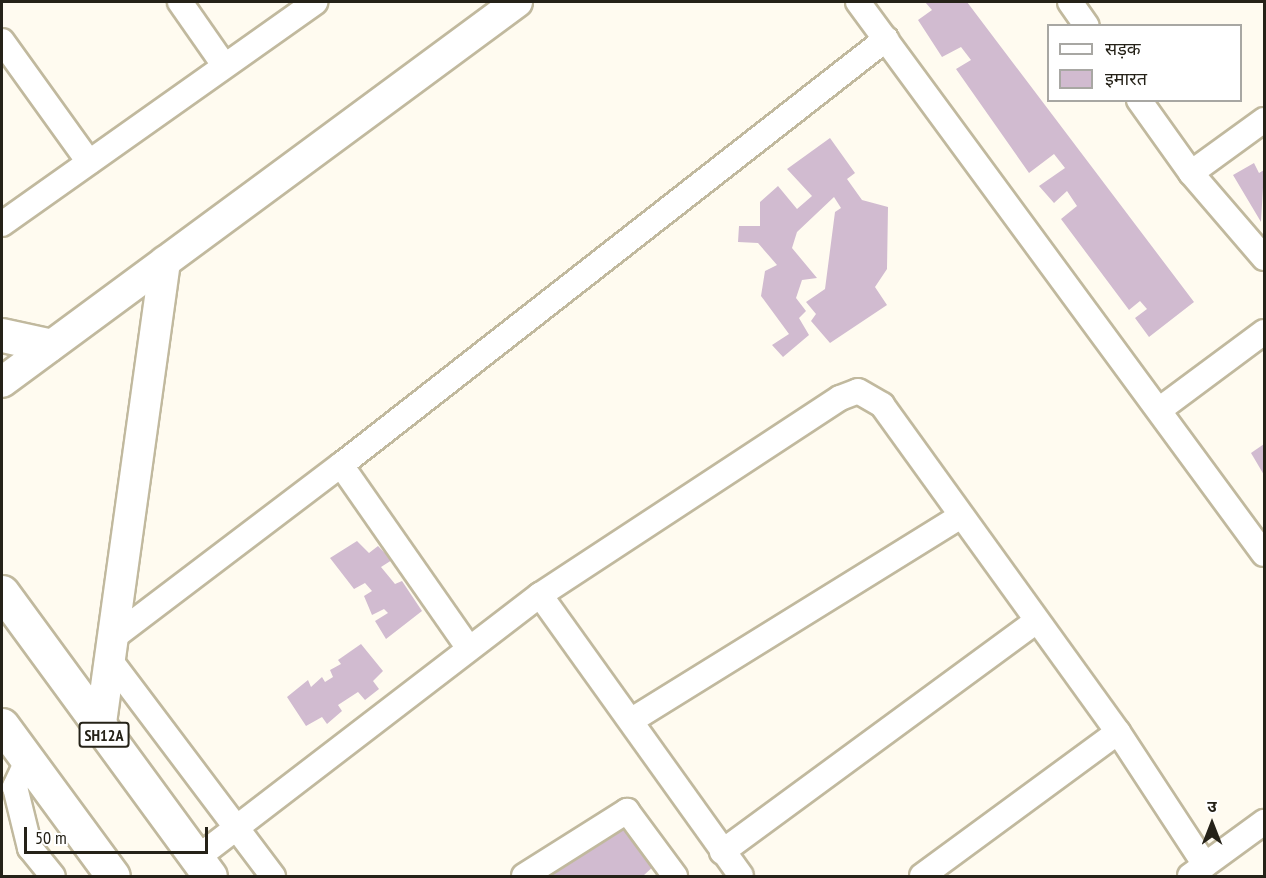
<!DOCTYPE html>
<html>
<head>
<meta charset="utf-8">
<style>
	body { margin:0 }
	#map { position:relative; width:1266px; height:878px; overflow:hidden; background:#fffbf0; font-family:"PT Sans Narrow","Noto Sans Devanagari",sans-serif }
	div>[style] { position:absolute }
	.building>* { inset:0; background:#d1bbd0 }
	.roads { filter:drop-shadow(2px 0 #c1b99e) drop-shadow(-2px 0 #c1b99e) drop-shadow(0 2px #c1b99e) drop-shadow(0 -2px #c1b99e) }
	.minor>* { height:24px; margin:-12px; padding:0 12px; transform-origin:12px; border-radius:12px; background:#fff }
	.tertiary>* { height:30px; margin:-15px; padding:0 15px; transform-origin:15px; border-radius:15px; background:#fff }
	.primary>* { height:33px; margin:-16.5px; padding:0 16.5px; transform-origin:16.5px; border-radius:16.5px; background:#fff }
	span { translate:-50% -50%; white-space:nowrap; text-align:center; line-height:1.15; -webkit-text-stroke:4.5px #fff; paint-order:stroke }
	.shield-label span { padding:2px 4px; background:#fff; border:2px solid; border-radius:4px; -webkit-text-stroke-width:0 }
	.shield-label { font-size:16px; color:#252218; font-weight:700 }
	.frame { position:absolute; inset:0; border:3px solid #252218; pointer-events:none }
	.legend { position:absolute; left:1047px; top:24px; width:195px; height:78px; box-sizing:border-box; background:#fff; border:2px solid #a8a7a3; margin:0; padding:8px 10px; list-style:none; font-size:18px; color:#252218 }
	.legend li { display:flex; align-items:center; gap:12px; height:30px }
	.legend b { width:30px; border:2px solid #a8a7a3 }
	.north { position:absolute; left:1182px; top:794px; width:60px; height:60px; -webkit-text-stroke:4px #fff; paint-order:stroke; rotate:0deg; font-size:16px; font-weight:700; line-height:24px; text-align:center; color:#252218 }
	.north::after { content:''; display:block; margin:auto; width:21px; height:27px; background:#252218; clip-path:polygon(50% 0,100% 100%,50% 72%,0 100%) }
	.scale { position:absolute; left:24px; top:827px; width:184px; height:27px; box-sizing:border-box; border:3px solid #252218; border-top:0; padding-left:8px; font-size:18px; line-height:21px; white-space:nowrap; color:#252218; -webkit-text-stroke:4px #fff; paint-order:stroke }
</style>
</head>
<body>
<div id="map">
	<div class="building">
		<div style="clip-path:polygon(925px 2px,967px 2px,1194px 302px,1149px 337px,1135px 318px,1147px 309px,1140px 301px,1129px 310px,1061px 219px,1077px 206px,1067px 191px,1054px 203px,1039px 186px,1065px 168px,1054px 154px,1029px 173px,956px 69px,971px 60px,961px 47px,942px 57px,918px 20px,932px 10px)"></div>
		<div style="clip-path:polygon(830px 138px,855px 173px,847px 179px,862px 200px,888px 207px,887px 269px,875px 287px,887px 305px,830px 343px,811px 321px,816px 314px,806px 302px,825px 289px,835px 212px,841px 208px,834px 197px,797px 232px,792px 248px,817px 278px,802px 280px,796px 298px,806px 311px,799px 318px,809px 335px,783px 357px,772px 345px,789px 334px,761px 296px,765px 271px,777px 265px,758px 243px,738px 242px,739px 226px,760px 226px,760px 202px,778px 186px,797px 209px,812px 196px,787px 169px)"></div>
		<div style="clip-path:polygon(1254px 163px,1259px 173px,1264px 170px,1261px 222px,1233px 175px)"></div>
		<div style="clip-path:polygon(1264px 444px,1264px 475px,1251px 453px)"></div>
		<div style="clip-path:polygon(357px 541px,369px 553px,378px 546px,392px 560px,381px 567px,395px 584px,402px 581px,422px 611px,386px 639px,375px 621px,388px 613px,384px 609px,372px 615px,364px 596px,372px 591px,365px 583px,354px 589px,330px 558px)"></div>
		<div style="clip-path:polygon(361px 644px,383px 671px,373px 681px,379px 689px,365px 700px,358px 692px,338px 705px,342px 711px,327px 724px,322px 717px,306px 726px,287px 697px,308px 680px,311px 687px,322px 677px,325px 682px,333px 677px,330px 670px,341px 664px,338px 660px)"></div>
		<div style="clip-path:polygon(624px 823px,655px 865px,643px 876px,545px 876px)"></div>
	</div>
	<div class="roads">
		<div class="minor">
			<div style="left:180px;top:2px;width:77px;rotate:55.1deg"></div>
			<div style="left:858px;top:2px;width:685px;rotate:53.67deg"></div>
			<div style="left:1070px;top:2px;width:29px;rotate:55deg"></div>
			<div style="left:2px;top:41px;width:149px;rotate:54.3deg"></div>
			<div style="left:1139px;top:100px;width:90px;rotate:54.5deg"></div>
			<div style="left:1191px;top:173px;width:112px;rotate:49.3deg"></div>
			<div style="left:1191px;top:173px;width:90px;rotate:-36deg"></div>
			<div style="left:2px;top:224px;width:384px;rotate:-35.3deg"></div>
			<div style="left:1159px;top:410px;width:131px;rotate:-36.6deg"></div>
			<div style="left:341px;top:465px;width:692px;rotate:-38.01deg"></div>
			<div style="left:540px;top:595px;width:345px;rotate:54.4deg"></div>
			<div style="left:114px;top:637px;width:285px;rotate:-37.2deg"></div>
			<div style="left:341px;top:465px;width:222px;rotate:55.1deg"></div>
			<div style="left:110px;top:660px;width:271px;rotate:53deg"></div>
			<div style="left:632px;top:720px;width:385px;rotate:-31.8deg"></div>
			<div style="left:27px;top:761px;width:29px;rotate:115deg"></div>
			<div style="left:15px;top:787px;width:63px;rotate:76.2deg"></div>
			<div style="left:30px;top:848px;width:36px;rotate:51deg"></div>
			<div style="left:722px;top:852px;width:390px;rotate:-36.3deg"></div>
			<div style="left:197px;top:858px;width:432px;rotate:-37.5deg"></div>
			<div style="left:540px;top:595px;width:359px;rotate:-33.3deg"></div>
			<div style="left:840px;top:398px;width:19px;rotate:-21deg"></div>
			<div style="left:858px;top:391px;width:28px;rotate:30deg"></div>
			<div style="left:882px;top:405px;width:403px;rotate:54.2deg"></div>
			<div style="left:1118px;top:732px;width:159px;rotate:56.8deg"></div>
			<div style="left:524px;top:876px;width:122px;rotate:-32.3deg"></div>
			<div style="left:627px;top:811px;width:81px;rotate:53.6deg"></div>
			<div style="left:922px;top:876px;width:243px;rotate:-36.3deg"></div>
			<div style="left:1190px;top:876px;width:92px;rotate:-36.1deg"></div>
		</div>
		<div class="tertiary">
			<div style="left:2px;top:382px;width:640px;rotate:-36.42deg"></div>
			<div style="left:100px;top:730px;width:473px;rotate:-82.1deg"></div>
		</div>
		<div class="primary">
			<div style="left:2px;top:335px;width:47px;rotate:12.3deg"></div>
			<div style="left:2px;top:592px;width:352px;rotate:53.8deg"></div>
			<div style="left:2px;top:725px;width:187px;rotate:53.7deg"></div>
		</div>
	</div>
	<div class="shield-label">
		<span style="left:104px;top:735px">SH12A</span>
	</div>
	<div class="frame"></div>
	<ul class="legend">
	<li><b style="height:8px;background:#fff"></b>सड़क</li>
	<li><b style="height:16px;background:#d1bbd0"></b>इमारत</li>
	</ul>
	<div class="north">उ</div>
	<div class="scale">50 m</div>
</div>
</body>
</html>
